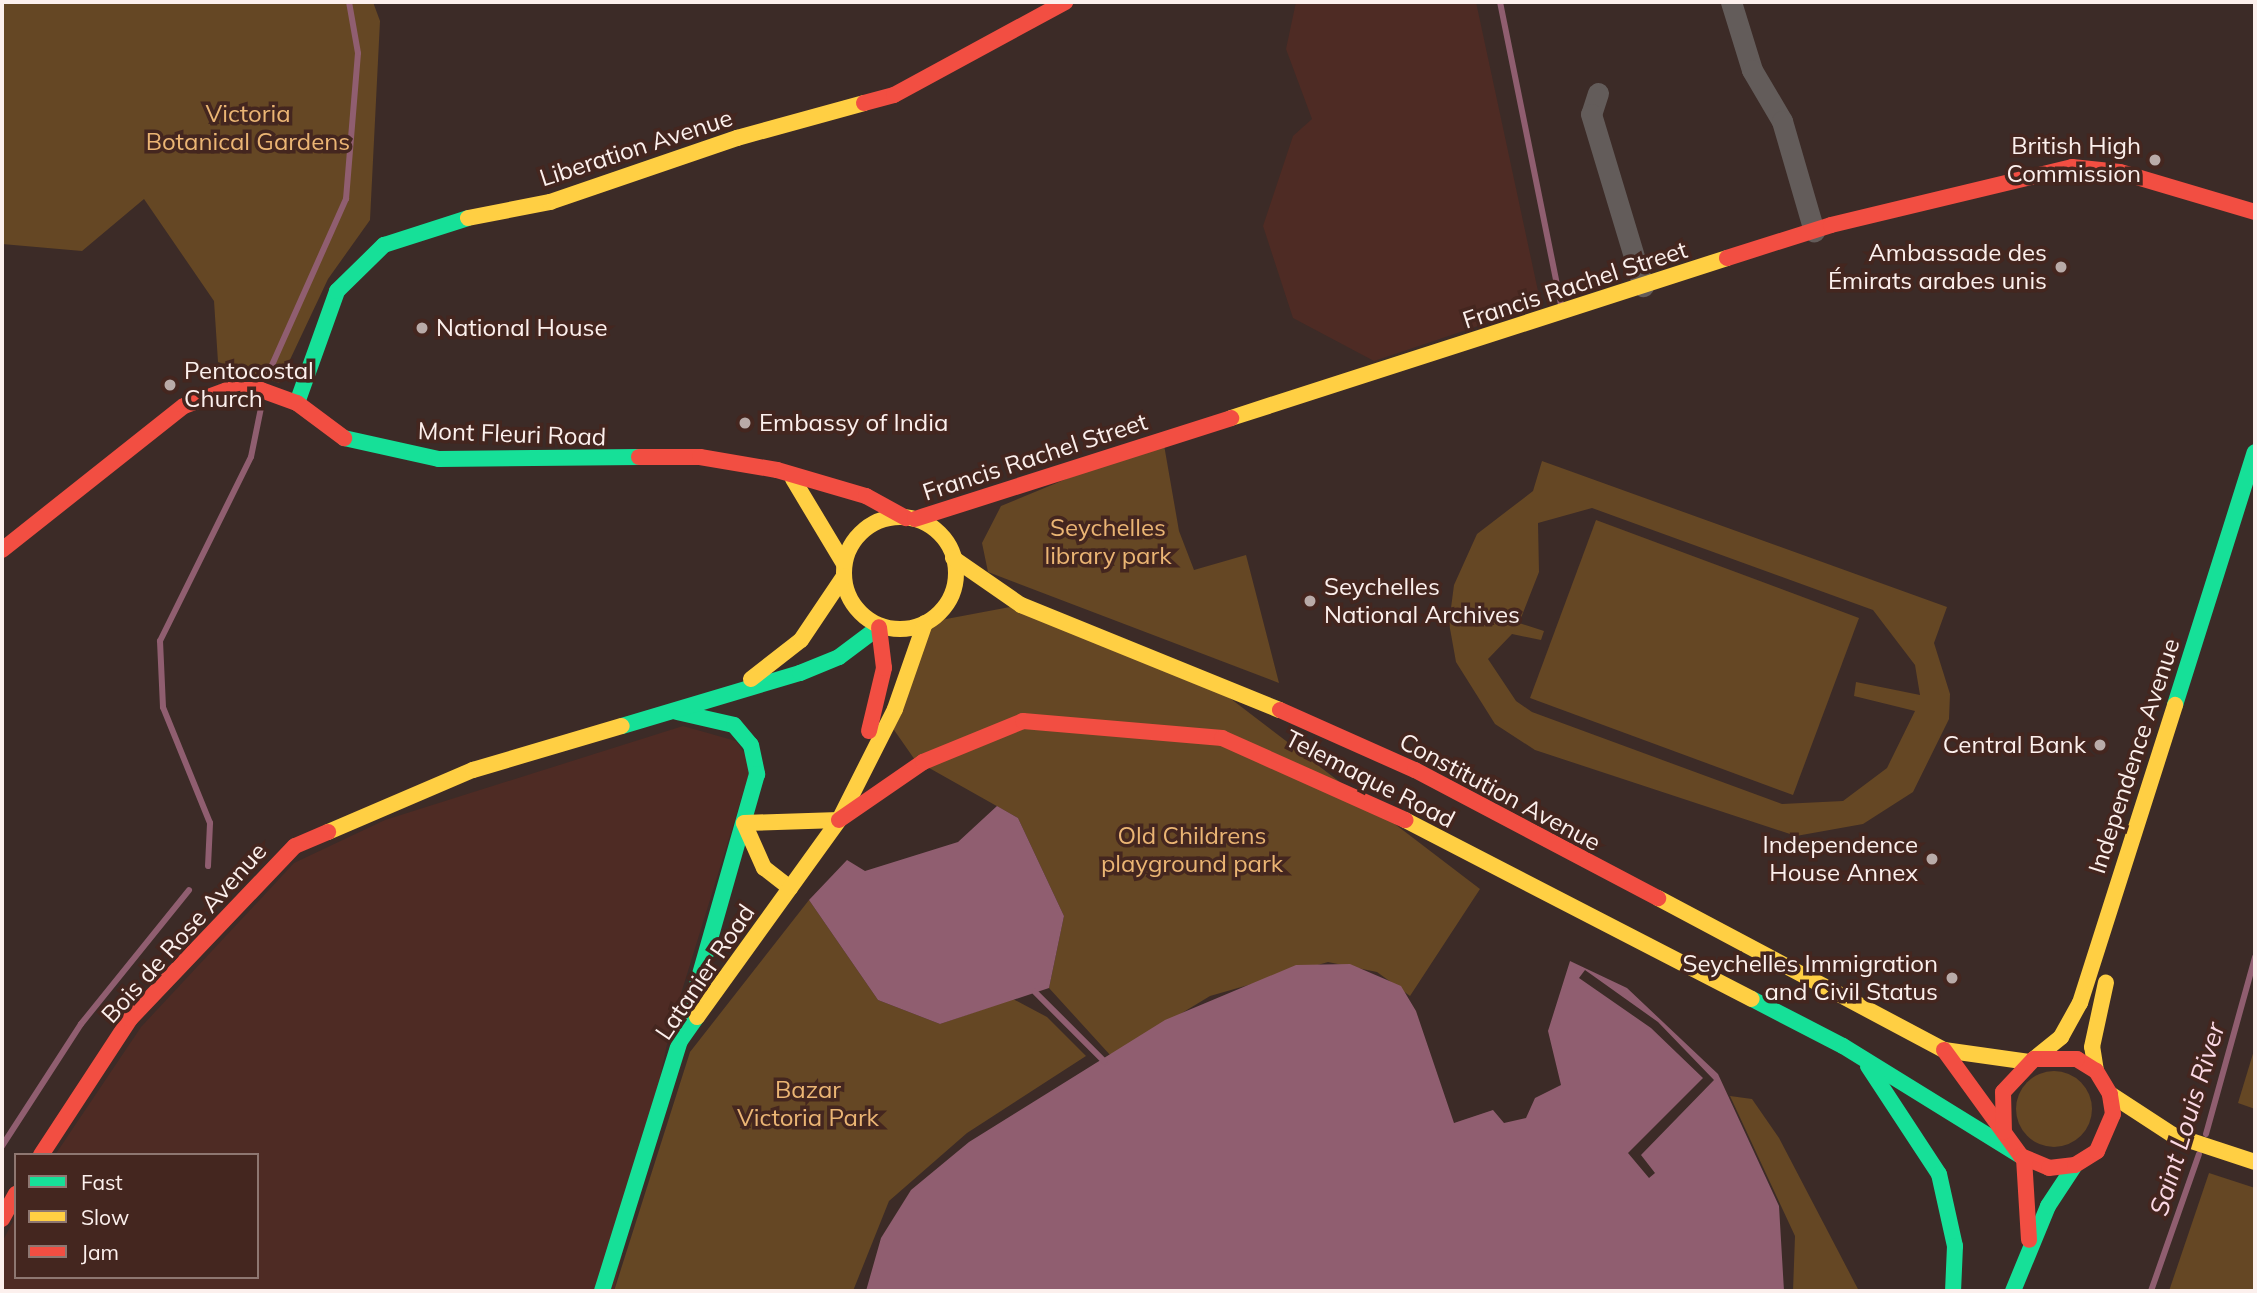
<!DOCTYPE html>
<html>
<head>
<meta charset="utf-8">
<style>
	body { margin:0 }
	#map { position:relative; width:2257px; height:1293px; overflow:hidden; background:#3c2b27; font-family:Mulish,sans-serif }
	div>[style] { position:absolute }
	.built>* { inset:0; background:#4e2b24 }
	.green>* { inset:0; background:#654724 }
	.round { border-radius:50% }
	.water>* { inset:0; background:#905e70 }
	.pier>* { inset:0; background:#3c2b27 }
	.stream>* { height:6px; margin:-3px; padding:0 3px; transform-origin:3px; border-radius:3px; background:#905e70 }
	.street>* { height:21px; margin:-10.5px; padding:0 10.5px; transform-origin:10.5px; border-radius:10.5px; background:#635c5a }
	.fast>* { height:16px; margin:-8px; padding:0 8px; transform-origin:8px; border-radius:8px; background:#16e098 }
	.slow>* { height:16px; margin:-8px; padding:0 8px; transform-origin:8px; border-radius:8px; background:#ffcf43 }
	.slow>.ring { margin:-8px; padding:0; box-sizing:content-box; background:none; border:16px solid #ffcf43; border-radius:50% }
	.jam>* { height:16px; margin:-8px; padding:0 8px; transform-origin:8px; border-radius:8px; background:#f24e42 }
	.dots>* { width:19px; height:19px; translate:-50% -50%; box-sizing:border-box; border:4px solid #44261f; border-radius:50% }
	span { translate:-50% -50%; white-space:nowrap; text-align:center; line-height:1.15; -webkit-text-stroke:7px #44261f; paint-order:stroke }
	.park-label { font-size:24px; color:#ebb574 }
	.poi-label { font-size:24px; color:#fcf0ed }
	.right { translate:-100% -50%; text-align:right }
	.left { translate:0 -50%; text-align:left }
	.street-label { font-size:24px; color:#fcf0ed }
	.water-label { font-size:26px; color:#fbd9e5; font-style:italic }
	.frame { position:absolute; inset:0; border:4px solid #fcf0ed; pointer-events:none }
	.legend { position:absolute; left:14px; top:1153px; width:245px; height:126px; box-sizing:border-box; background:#44261f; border:2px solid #8e7771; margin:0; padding:9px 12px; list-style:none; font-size:21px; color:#fcf0ed }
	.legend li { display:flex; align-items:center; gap:14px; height:35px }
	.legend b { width:35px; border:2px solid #8e7771 }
</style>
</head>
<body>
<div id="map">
	<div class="built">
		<div style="clip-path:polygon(1296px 2px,1476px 2px,1541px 305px,1374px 361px,1293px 318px,1263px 226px,1293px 136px,1312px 119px,1286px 49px)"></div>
		<div style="clip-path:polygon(683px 726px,736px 741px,752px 764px,671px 1026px,614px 1291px,2px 1291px,2px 1242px,16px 1216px,16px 1277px,257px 1277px,257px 1155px,55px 1155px,141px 1027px,294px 863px,385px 820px)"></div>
	</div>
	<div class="green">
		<div style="clip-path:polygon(2px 2px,373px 2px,380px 21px,370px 220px,328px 279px,279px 383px,218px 362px,214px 301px,144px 199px,82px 251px,2px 244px)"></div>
		<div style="clip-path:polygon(1163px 439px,1179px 531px,1194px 570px,1246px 555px,1279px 683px,988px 572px,982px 543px,1001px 506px)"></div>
		<div style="clip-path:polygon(evenodd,1542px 461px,1947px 607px,1934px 643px,1950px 694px,1949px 719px,1913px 792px,1863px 824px,1796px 836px,1535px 750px,1495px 724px,1456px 662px,1449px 623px,1454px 585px,1477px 534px,1533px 491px,1542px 461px,1592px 508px,1873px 610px,1915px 665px,1920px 695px,1856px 682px,1854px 696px,1915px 711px,1887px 768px,1843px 801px,1782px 804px,1532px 712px,1516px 701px,1488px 659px,1512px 634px,1541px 640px,1544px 631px,1519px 623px,1539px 572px,1538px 523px,1592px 508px)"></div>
		<div style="clip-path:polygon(1596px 520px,1859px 618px,1793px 795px,1530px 698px)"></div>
		<div style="clip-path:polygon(1021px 605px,1197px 673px,1480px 889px,1410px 996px,1377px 972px,1328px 962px,1210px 996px,1111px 1056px,1049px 988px,1064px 916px,1018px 818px,915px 760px,892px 727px,925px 623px)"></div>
		<div style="clip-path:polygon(809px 900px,878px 1000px,940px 1024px,1013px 999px,1047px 1017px,1086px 1056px,967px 1133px,889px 1201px,853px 1291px,614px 1291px,690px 1052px)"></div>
		<div style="clip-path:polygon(2255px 1047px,2255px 1109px,2238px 1103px)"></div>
		<div class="round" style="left:2016px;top:1071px;width:76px;height:76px"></div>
		<div style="clip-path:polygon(1730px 1096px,1752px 1099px,1779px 1138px,1859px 1291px,1793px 1291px,1795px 1236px)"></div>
		<div style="clip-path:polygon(2209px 1173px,2255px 1188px,2255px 1291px,2169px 1291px)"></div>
	</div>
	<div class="water">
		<div style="clip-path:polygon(997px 806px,1018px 818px,1064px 916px,1049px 988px,940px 1024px,878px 1000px,809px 900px,847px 860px,865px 871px,958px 842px)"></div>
		<div style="clip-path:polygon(1570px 961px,1627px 988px,1718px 1074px,1779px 1206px,1784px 1291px,866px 1291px,881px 1238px,911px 1190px,969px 1142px,1165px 1020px,1296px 965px,1350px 964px,1401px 986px,1416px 1011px,1454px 1123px,1493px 1110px,1504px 1123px,1526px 1118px,1535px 1098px,1561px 1085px,1548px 1031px)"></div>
	</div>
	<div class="pier">
		<div style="clip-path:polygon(1585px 970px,1658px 1022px,1714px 1080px,1641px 1155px,1655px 1173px,1649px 1178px,1628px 1153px,1703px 1078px,1651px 1028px,1579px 978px)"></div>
	</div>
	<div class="stream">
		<div style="left:1500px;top:2px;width:308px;rotate:78.6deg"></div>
		<div style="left:268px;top:374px;width:192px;rotate:-66deg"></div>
		<div style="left:346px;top:199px;width:146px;rotate:-85.3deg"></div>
		<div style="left:358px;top:53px;width:52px;rotate:-100deg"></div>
		<div style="left:208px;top:866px;width:43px;rotate:-87.3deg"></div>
		<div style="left:210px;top:823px;width:125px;rotate:-112.1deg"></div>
		<div style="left:163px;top:707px;width:66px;rotate:-92.6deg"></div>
		<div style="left:160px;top:641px;width:205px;rotate:-63.7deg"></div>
		<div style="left:251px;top:457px;width:50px;rotate:-78.5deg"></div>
		<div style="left:1035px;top:992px;width:98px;rotate:45deg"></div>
		<div style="left:2206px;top:1134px;width:184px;rotate:-74.5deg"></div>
		<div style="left:2px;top:1146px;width:145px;rotate:-57.1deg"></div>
		<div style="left:81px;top:1024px;width:172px;rotate:-51.1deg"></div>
		<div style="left:2151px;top:1291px;width:145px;rotate:-70.7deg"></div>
	</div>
	<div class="street">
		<div style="left:1731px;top:2px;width:71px;rotate:72.8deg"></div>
		<div style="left:1752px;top:70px;width:59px;rotate:59.5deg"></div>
		<div style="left:1782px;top:121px;width:115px;rotate:73.8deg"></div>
		<div style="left:1598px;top:93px;width:22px;rotate:108deg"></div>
		<div style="left:1591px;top:114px;width:180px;rotate:73.2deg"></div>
	</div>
	<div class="fast">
		<div style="left:297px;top:403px;width:119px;rotate:-70.3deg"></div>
		<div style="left:337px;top:291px;width:66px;rotate:-44.4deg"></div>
		<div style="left:384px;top:245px;width:88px;rotate:-17.8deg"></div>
		<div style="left:344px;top:438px;width:97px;rotate:12.5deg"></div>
		<div style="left:439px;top:459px;width:200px;rotate:-0.6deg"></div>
		<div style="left:2175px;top:705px;width:265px;rotate:-72.5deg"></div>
		<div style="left:677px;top:712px;width:58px;rotate:12.8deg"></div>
		<div style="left:734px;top:725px;width:26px;rotate:50deg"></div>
		<div style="left:751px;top:745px;width:30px;rotate:78deg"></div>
		<div style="left:757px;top:774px;width:252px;rotate:105.9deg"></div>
		<div style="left:622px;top:726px;width:186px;rotate:-16.6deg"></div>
		<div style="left:800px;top:673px;width:42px;rotate:-22.3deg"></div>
		<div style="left:839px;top:657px;width:50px;rotate:-36.9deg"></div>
		<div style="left:1752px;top:999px;width:102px;rotate:27.3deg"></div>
		<div style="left:1843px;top:1046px;width:209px;rotate:31.7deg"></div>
		<div style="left:1868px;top:1066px;width:129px;rotate:56.7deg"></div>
		<div style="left:1939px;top:1174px;width:74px;rotate:77.5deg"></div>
		<div style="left:1955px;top:1246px;width:45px;rotate:92.5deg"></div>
		<div style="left:602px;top:1291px;width:262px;rotate:-72.7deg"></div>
		<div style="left:680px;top:1041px;width:29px;rotate:-55deg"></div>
		<div style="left:2013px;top:1291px;width:92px;rotate:-67.6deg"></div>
		<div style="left:2048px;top:1206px;width:49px;rotate:-56.6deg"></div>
	</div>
	<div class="slow">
		<div style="left:468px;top:218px;width:84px;rotate:-11deg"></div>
		<div style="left:550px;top:202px;width:198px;rotate:-18.9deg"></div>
		<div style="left:737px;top:138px;width:132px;rotate:-15.4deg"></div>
		<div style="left:1231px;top:418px;width:521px;rotate:-17.88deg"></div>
		<div style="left:793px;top:479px;width:99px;rotate:59deg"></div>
		<div class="ring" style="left:844px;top:517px;width:96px;height:96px"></div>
		<div style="left:953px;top:558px;width:83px;rotate:34.7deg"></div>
		<div style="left:1021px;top:605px;width:279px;rotate:22.1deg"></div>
		<div style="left:751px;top:679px;width:63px;rotate:-38deg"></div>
		<div style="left:801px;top:640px;width:77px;rotate:-56.1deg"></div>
		<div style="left:1405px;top:820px;width:390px;rotate:27.3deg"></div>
		<div style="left:328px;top:832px;width:158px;rotate:-23.2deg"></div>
		<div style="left:473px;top:770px;width:155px;rotate:-16.5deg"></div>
		<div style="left:790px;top:888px;width:33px;rotate:-142deg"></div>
		<div style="left:764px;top:868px;width:49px;rotate:-114deg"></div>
		<div style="left:744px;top:823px;width:95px;rotate:-1.8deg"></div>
		<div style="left:1658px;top:898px;width:324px;rotate:28deg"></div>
		<div style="left:1944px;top:1050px;width:86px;rotate:8deg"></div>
		<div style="left:697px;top:1017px;width:243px;rotate:-54.2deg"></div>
		<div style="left:839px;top:820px;width:124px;rotate:-63.2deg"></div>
		<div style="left:895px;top:709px;width:91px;rotate:-70.8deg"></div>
		<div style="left:2034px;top:1059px;width:35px;rotate:-39deg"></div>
		<div style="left:2061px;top:1037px;width:39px;rotate:-61deg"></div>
		<div style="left:2080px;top:1003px;width:313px;rotate:-72.3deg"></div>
		<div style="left:2096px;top:1071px;width:24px;rotate:-99deg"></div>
		<div style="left:2092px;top:1047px;width:66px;rotate:-77.8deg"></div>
		<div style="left:2110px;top:1094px;width:75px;rotate:33.1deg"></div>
		<div style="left:2173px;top:1135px;width:86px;rotate:18.2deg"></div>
	</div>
	<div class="jam">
		<div style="left:864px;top:103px;width:31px;rotate:-15deg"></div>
		<div style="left:894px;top:95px;width:195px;rotate:-28.5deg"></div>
		<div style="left:1727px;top:258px;width:109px;rotate:-17.6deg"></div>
		<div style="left:1831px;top:225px;width:248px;rotate:-13.5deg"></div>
		<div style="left:2072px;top:167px;width:48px;rotate:5.9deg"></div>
		<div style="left:2120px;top:172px;width:141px;rotate:16.5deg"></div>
		<div style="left:639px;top:457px;width:61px"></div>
		<div style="left:700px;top:457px;width:78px;rotate:9.6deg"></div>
		<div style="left:777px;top:470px;width:93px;rotate:16.3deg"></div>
		<div style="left:866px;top:496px;width:46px;rotate:28.8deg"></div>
		<div style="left:915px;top:519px;width:332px;rotate:-17.7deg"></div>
		<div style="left:2px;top:550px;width:232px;rotate:-38.4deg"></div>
		<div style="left:184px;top:406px;width:46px;rotate:-20.4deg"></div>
		<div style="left:227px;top:390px;width:34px"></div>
		<div style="left:261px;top:390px;width:38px;rotate:20deg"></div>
		<div style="left:297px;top:403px;width:59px;rotate:36.7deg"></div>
		<div style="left:1280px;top:710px;width:148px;rotate:24deg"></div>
		<div style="left:1415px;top:770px;width:275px;rotate:27.8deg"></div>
		<div style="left:869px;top:731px;width:65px;rotate:-76.6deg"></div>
		<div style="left:884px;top:668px;width:41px;rotate:-97deg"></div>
		<div style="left:839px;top:820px;width:102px;rotate:-34.6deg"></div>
		<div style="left:923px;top:762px;width:108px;rotate:-22.3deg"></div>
		<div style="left:1023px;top:721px;width:200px;rotate:4.9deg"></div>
		<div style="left:1222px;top:738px;width:201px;rotate:24.1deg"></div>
		<div style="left:1944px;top:1050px;width:131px;rotate:54deg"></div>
		<div style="left:2021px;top:1156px;width:30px;rotate:23deg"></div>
		<div style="left:2049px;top:1168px;width:26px;rotate:-7deg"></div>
		<div style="left:2075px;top:1165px;width:26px;rotate:-32deg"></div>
		<div style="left:2097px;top:1151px;width:40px;rotate:-66.6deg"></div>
		<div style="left:2113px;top:1114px;width:20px;rotate:-99deg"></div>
		<div style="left:2110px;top:1094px;width:27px;rotate:-121deg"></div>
		<div style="left:2096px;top:1071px;width:22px;rotate:-148deg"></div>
		<div style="left:2077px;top:1059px;width:43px;rotate:180deg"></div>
		<div style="left:2034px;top:1059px;width:45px;rotate:133.2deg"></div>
		<div style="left:2003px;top:1092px;width:40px;rotate:88.6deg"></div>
		<div style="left:41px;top:1155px;width:163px;rotate:-56.8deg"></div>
		<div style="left:130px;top:1019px;width:239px;rotate:-46.4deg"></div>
		<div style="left:295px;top:846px;width:36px;rotate:-23deg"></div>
		<div style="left:2024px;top:1158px;width:82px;rotate:86.5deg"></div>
		<div style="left:2px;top:1219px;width:29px;rotate:-61deg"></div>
	</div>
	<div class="dots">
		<div style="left:2155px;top:160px;background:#b9aba8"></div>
		<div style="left:2061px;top:267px;background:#b9aba8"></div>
		<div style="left:422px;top:328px;background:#b9aba8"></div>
		<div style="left:170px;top:385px;background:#b9aba8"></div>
		<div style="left:745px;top:423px;background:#b9aba8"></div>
		<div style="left:1310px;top:601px;background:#b9aba8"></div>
		<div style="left:2100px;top:745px;background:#b9aba8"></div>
		<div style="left:1932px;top:859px;background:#b9aba8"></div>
		<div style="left:1952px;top:978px;background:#b9aba8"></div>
	</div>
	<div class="park-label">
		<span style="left:248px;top:128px">Victoria<br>Botanical Gardens</span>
		<span style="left:1108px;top:542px">Seychelles<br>library park</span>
		<span style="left:1192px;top:850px">Old Childrens<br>playground park</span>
		<span style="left:808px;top:1104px">Bazar<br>Victoria Park</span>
	</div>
	<div class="poi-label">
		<span class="right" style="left:2141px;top:160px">British High<br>Commission</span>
		<span class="right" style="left:2047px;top:267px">Ambassade des<br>Émirats arabes unis</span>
		<span class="left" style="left:436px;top:328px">National House</span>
		<span class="left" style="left:184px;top:385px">Pentocostal<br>Church</span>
		<span class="left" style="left:759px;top:423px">Embassy of India</span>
		<span class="left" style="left:1324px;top:601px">Seychelles<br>National Archives</span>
		<span class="right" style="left:2086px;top:745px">Central Bank</span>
		<span class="right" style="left:1918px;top:859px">Independence<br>House Annex</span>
		<span class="right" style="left:1938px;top:978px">Seychelles Immigration<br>and Civil Status</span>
	</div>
	<div class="street-label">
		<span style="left:636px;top:148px;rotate:-18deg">Liberation Avenue</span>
		<span style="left:1575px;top:285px;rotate:-18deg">Francis Rachel Street</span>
		<span style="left:512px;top:434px;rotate:2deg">Mont Fleuri Road</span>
		<span style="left:1035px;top:457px;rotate:-18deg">Francis Rachel Street</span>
		<span style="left:2134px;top:756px;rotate:-72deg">Independence Avenue</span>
		<span style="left:1370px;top:779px;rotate:27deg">Telemaque Road</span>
		<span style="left:1500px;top:792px;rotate:28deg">Constitution Avenue</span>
		<span style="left:184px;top:933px;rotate:-48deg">Bois de Rose Avenue</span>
		<span style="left:705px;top:972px;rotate:-56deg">Latanier Road</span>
	</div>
	<div class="water-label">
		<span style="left:2187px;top:1119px;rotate:-73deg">Saint Louis River</span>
	</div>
	<div class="frame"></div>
	<ul class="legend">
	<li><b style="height:9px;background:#16e098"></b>Fast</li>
	<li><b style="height:9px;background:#ffcf43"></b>Slow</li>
	<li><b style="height:9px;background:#f24e42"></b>Jam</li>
	</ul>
</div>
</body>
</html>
